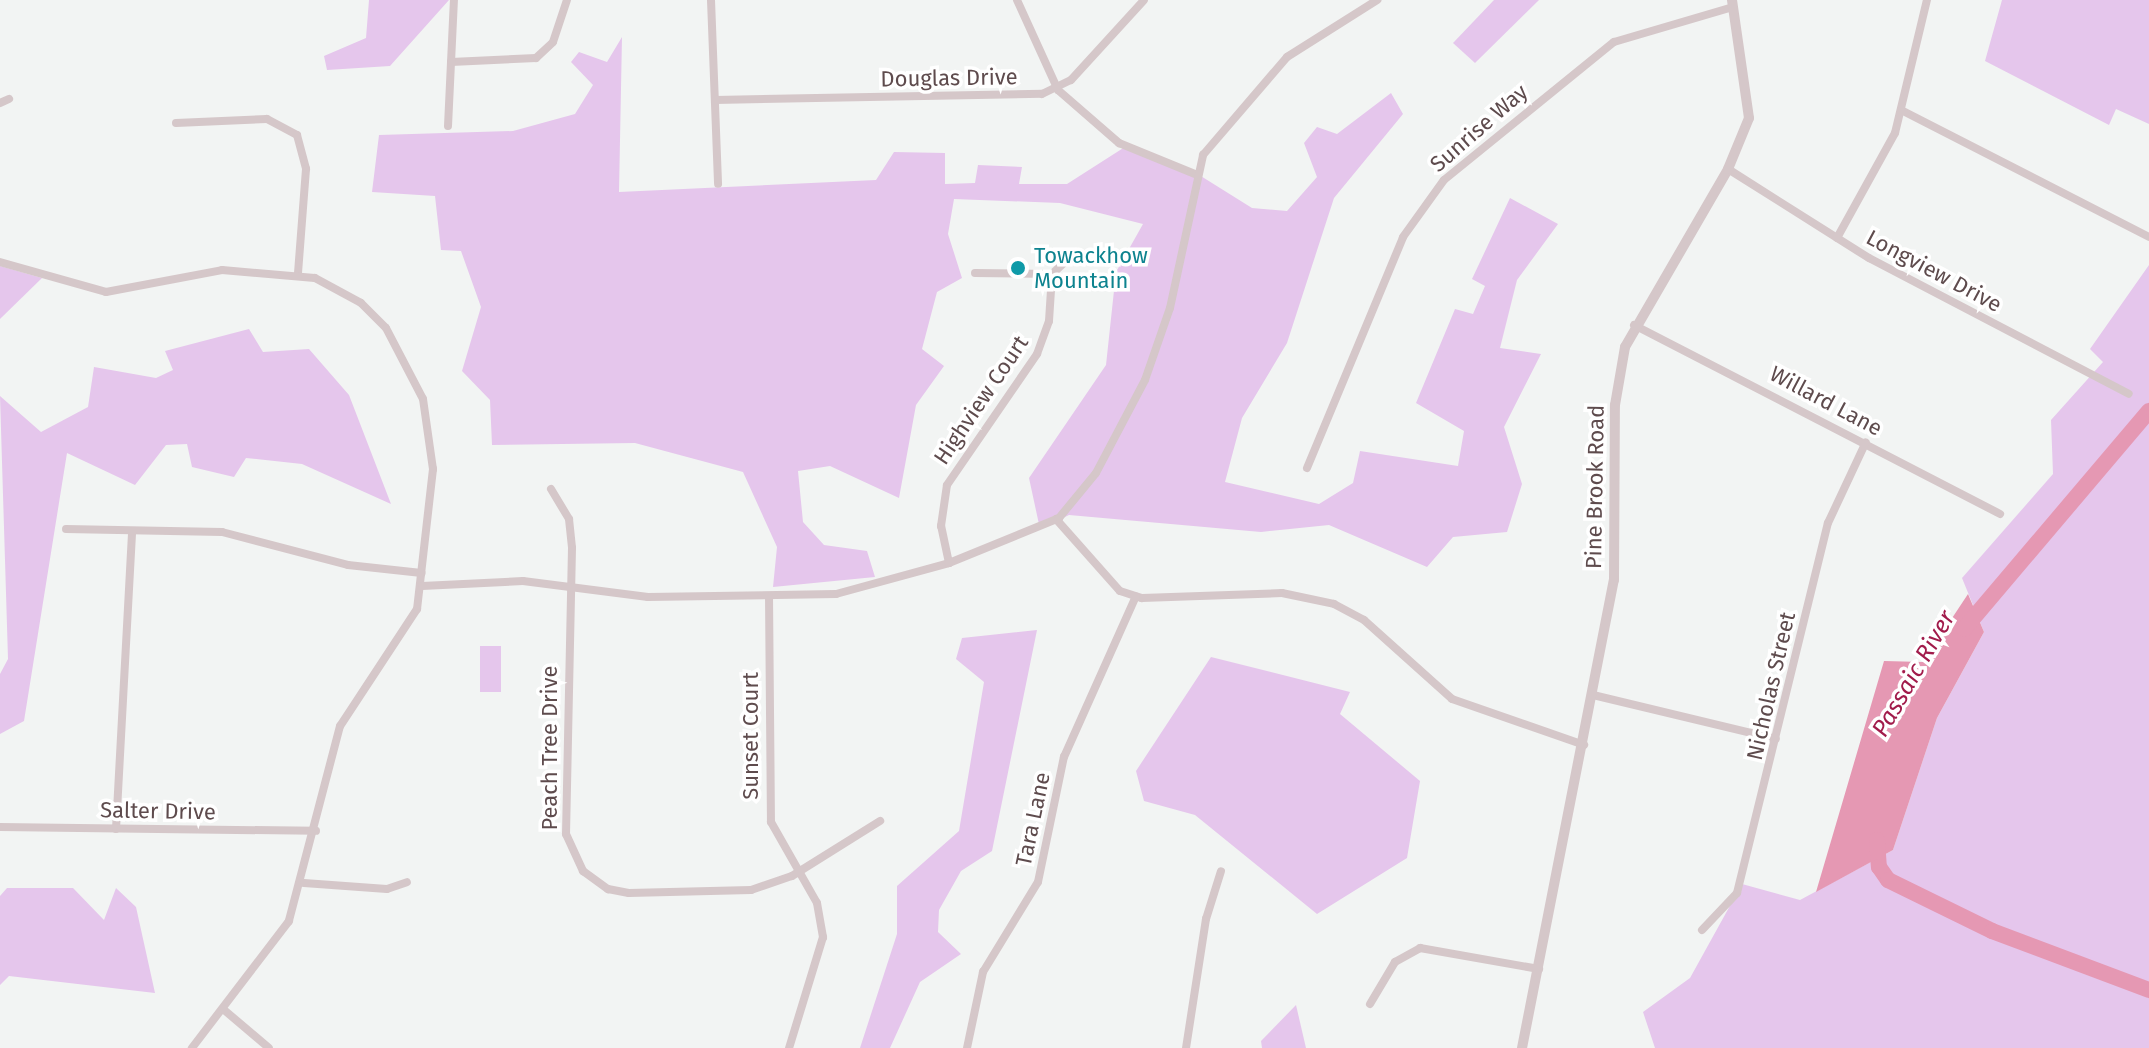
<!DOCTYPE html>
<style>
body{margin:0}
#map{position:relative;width:2149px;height:1048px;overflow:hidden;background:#f2f4f3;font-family:"Fira Sans",sans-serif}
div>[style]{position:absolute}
.green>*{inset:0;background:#e5c6ec;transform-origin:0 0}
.water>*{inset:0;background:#e598b3}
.river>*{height:16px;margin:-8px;padding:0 8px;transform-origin:8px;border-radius:8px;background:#e598b3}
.minor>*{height:8px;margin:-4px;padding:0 4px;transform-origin:4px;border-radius:4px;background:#d5c7c9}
.tertiary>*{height:10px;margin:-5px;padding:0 5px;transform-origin:5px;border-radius:5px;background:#d5c7c9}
.dots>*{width:22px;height:22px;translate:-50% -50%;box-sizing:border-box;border:4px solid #fff;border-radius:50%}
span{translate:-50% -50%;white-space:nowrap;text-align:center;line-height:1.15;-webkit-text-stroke:7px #fff;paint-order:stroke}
.street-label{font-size:22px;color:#5e4b4d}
.culture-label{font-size:22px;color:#0d838f}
.left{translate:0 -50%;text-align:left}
.water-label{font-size:24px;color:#a11b4b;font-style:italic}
</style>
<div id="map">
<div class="green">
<i style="clip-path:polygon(369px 0,449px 0,390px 66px,327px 70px,324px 56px,366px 38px)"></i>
<i style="clip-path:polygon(1494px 0,1539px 0,1475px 63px,1453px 43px)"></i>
<i style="clip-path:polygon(2002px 0,2149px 0,2149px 124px,2116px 109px,2109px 125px,1985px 61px)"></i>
<i style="clip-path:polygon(622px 37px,619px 192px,876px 180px,894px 152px,945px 153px,945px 184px,975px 183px,978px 165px,1022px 167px,1019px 184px,1067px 184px,1128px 145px,1196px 173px,1252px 208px,1287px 211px,1317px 177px,1304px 143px,1317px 127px,1337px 134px,1391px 93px,1403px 114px,1334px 198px,1287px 343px,1242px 418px,1225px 482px,1319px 504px,1353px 483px,1360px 451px,1458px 466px,1464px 431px,1416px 403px,1455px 309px,1473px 314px,1485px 286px,1472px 279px,1510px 198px,1558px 224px,1517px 280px,1500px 348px,1541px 354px,1504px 427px,1522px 484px,1507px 532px,1453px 537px,1427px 567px,1329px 525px,1261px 532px,1069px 515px,1040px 529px,1029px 478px,1106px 365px,1116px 272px,1143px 224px,1060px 203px,954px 199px,948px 234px,962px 278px,937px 292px,922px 349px,944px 366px,916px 405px,899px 498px,830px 466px,798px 471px,803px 522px,824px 545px,867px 551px,875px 577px,773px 587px,777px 547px,743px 472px,635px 443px,492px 445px,490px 400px,462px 371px,481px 307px,461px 251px,441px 250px,435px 196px,372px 192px,379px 135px,513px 131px,575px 114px,593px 85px,571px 62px,579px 52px,607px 62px)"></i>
<i style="clip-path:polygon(2149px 265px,2149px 1048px,1655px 1048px,1643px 1012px,1690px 978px,1742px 884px,1800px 900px,1893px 850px,1937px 718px,1984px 632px,1962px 578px,2053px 474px,2051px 420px,2103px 362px,2090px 349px)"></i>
<i style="clip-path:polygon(0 266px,42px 278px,0 319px)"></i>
<i style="clip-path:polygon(249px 329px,263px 352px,309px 349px,349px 395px,391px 504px,302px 464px,246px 458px,234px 477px,192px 467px,187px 444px,166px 445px,135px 485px,67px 453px,24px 721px,0 734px,0 674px,8px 659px,0 396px,41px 432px,88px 407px,94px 367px,156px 378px,173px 370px,165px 351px)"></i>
<i style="clip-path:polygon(1037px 630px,992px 851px,961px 871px,939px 910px,938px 932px,961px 954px,920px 982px,890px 1048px,860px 1048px,897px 934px,897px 886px,959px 831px,984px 682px,956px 659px,962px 638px)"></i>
<i style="left:480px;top:646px;width:21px;height:46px"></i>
<i style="clip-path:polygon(1211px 657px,1350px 692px,1340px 714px,1420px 781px,1407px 858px,1317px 914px,1195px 815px,1144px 801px,1136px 771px)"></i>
<i style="clip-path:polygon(7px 888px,73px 888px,104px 920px,116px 888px,136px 907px,155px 993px,9px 976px,0 985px,0 896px)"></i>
<i style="clip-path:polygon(1296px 1005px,1306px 1048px,1262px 1048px,1261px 1041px)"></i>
</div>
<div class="water">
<i style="clip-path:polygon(1968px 594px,1984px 632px,1937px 718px,1893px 850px,1816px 892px,1884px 661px,1923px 662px)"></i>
</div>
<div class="river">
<i style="left:1964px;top:629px;width:286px;rotate:-49.7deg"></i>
<i style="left:1877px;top:840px;width:27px;rotate:86deg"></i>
<i style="left:1879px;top:867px;width:16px;rotate:55deg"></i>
<i style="left:1888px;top:880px;width:116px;rotate:26.1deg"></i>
<i style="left:1992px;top:931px;width:168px;rotate:20.6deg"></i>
</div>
<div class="minor">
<i style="left:711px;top:0;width:184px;rotate:87.8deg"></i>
<i style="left:1017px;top:0;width:99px;rotate:65.5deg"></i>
<i style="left:1058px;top:90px;width:81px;rotate:41deg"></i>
<i style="left:1119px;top:143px;width:82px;rotate:22.2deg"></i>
<i style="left:451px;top:62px;width:85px;rotate:-2.7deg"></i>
<i style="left:536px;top:58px;width:23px;rotate:-43deg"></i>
<i style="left:553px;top:42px;width:44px;rotate:-71.6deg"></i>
<i style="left:715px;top:100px;width:327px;rotate:-1.1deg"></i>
<i style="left:1042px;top:94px;width:32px;rotate:-26deg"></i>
<i style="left:1071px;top:80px;width:108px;rotate:-47.6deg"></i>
<i style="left:0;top:103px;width:10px;rotate:-24deg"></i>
<i style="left:1903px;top:111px;width:276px;rotate:27.1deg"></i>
<i style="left:176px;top:123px;width:91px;rotate:-2.5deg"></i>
<i style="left:267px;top:119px;width:34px;rotate:28deg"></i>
<i style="left:297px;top:135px;width:35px;rotate:75deg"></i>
<i style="left:306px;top:169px;width:105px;rotate:94.4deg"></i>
<i style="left:448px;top:126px;width:126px;rotate:-87.3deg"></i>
<i style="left:1728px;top:169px;width:167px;rotate:32.3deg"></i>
<i style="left:1869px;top:258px;width:293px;rotate:27.6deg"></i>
<i style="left:1837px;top:238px;width:120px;rotate:-61.1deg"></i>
<i style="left:1895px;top:133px;width:137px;rotate:-76.5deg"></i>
<i style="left:0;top:262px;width:110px;rotate:15.8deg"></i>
<i style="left:106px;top:292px;width:118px;rotate:-10.7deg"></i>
<i style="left:222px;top:270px;width:93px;rotate:4.9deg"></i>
<i style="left:315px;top:278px;width:52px;rotate:28.5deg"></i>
<i style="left:361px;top:303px;width:35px;rotate:45deg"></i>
<i style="left:386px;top:328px;width:80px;rotate:62.5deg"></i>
<i style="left:423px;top:399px;width:71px;rotate:81.9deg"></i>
<i style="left:433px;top:469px;width:141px;rotate:96.5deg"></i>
<i style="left:417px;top:609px;width:140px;rotate:123.3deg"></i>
<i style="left:340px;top:726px;width:202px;rotate:104.7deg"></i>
<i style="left:289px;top:921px;width:160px;rotate:127.4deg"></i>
<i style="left:975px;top:273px;width:77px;rotate:0.7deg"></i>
<i style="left:1634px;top:325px;width:412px;rotate:27.3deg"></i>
<i style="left:1307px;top:468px;width:250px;rotate:-67.4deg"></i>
<i style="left:1403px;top:237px;width:70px;rotate:-54.3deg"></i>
<i style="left:1444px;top:180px;width:219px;rotate:-39.1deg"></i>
<i style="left:1614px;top:42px;width:124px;rotate:-16.4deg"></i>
<i style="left:551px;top:489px;width:35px;rotate:59deg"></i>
<i style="left:569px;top:519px;width:29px;rotate:84deg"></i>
<i style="left:572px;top:548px;width:286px;rotate:91.2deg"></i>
<i style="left:566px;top:834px;width:41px;rotate:65.3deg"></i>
<i style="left:583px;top:871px;width:31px;rotate:36deg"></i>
<i style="left:608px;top:889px;width:21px;rotate:11deg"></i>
<i style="left:629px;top:893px;width:122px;rotate:-1.4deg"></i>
<i style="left:751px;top:890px;width:43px;rotate:-18.9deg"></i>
<i style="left:792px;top:876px;width:104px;rotate:-32deg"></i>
<i style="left:1056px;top:519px;width:96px;rotate:48.4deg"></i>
<i style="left:1120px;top:591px;width:23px;rotate:18deg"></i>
<i style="left:1142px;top:598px;width:140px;rotate:-2deg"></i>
<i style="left:1282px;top:593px;width:53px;rotate:11.9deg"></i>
<i style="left:1334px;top:604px;width:34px;rotate:28deg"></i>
<i style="left:1364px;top:620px;width:118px;rotate:41.9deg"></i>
<i style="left:1452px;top:699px;width:140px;rotate:19.2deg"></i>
<i style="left:66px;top:529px;width:156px;rotate:1.1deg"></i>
<i style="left:222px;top:532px;width:130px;rotate:14.7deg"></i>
<i style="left:348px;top:565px;width:74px;rotate:6.2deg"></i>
<i style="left:949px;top:563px;width:38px;rotate:-102deg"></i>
<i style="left:941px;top:526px;width:41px;rotate:-81.7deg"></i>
<i style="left:947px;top:485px;width:159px;rotate:-55.5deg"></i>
<i style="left:1037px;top:354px;width:35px;rotate:-70deg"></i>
<i style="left:1049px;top:321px;width:47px;rotate:-86.3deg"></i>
<i style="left:1052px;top:274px;width:18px;rotate:-43deg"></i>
<i style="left:422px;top:586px;width:101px;rotate:-2.8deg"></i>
<i style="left:523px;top:581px;width:126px;rotate:7.3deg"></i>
<i style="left:648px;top:597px;width:188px;rotate:-0.9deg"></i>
<i style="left:836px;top:594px;width:117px;rotate:-15.3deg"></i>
<i style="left:949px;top:563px;width:119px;rotate:-22.2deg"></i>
<i style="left:1059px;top:518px;width:58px;rotate:-50.6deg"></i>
<i style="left:1096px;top:473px;width:105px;rotate:-62.2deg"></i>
<i style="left:1145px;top:380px;width:76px;rotate:-70.9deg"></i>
<i style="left:1170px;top:308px;width:157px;rotate:-77.8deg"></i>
<i style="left:1203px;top:155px;width:129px;rotate:-49.4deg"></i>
<i style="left:1287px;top:57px;width:107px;rotate:-32.3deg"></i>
<i style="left:769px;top:596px;width:226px;rotate:89.5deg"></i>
<i style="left:771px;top:822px;width:93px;rotate:60.4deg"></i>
<i style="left:817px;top:903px;width:35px;rotate:80deg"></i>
<i style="left:823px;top:937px;width:116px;rotate:107deg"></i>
<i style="left:1593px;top:695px;width:188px;rotate:13.5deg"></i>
<i style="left:0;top:827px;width:316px;rotate:0.7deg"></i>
<i style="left:116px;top:829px;width:298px;rotate:-86.9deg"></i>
<i style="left:304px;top:883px;width:83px;rotate:4.1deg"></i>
<i style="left:387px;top:889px;width:21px;rotate:-19deg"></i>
<i style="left:1702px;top:930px;width:51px;rotate:-46.6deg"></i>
<i style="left:1737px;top:893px;width:381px;rotate:-76.2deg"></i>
<i style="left:1828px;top:523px;width:89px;rotate:-64.9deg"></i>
<i style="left:1370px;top:1004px;width:49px;rotate:-59.2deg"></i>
<i style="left:1395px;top:962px;width:29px;rotate:-29deg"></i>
<i style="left:1420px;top:948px;width:121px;rotate:10deg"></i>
<i style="left:223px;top:1009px;width:60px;rotate:40.3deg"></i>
<i style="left:967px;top:1048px;width:78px;rotate:-78.1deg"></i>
<i style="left:983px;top:972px;width:105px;rotate:-58.6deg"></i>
<i style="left:1038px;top:882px;width:128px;rotate:-78.3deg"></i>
<i style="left:1064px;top:757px;width:176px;rotate:-65.9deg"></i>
<i style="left:1186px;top:1048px;width:131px;rotate:-81.2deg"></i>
<i style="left:1206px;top:919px;width:50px;rotate:-72.6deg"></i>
</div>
<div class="tertiary">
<i style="left:1522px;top:1048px;width:477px;rotate:-78.9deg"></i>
<i style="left:1614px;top:580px;width:175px;rotate:-89.7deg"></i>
<i style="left:1615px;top:405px;width:59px;rotate:-80.2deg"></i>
<i style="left:1625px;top:347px;width:206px;rotate:-59.9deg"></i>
<i style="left:1728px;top:169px;width:55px;rotate:-67.6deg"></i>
<i style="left:1749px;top:118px;width:119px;rotate:-98.2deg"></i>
</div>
<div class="dots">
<i style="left:1018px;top:268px;background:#0f9aa8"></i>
</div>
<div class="street-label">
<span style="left:949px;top:78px;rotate:-1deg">Douglas Drive</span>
<span style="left:1479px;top:128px;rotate:-41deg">Sunrise Way</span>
<span style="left:1934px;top:271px;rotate:28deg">Longview Drive</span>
<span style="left:981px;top:400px;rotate:-56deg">Highview Court</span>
<span style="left:1826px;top:401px;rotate:28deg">Willard Lane</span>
<span style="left:1595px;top:487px;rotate:-89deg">Pine Brook Road</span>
<span style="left:1771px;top:686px;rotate:-77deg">Nicholas Street</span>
<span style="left:751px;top:736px;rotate:-90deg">Sunset Court</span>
<span style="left:550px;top:748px;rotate:-90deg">Peach Tree Drive</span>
<span style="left:158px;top:811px;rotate:1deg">Salter Drive</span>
<span style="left:1033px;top:819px;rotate:-78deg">Tara Lane</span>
</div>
<div class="culture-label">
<span class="left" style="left:1034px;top:268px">Towackhow<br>Mountain</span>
</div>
<div class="water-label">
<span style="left:1914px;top:674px;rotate:-60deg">Passaic River</span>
</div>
</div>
